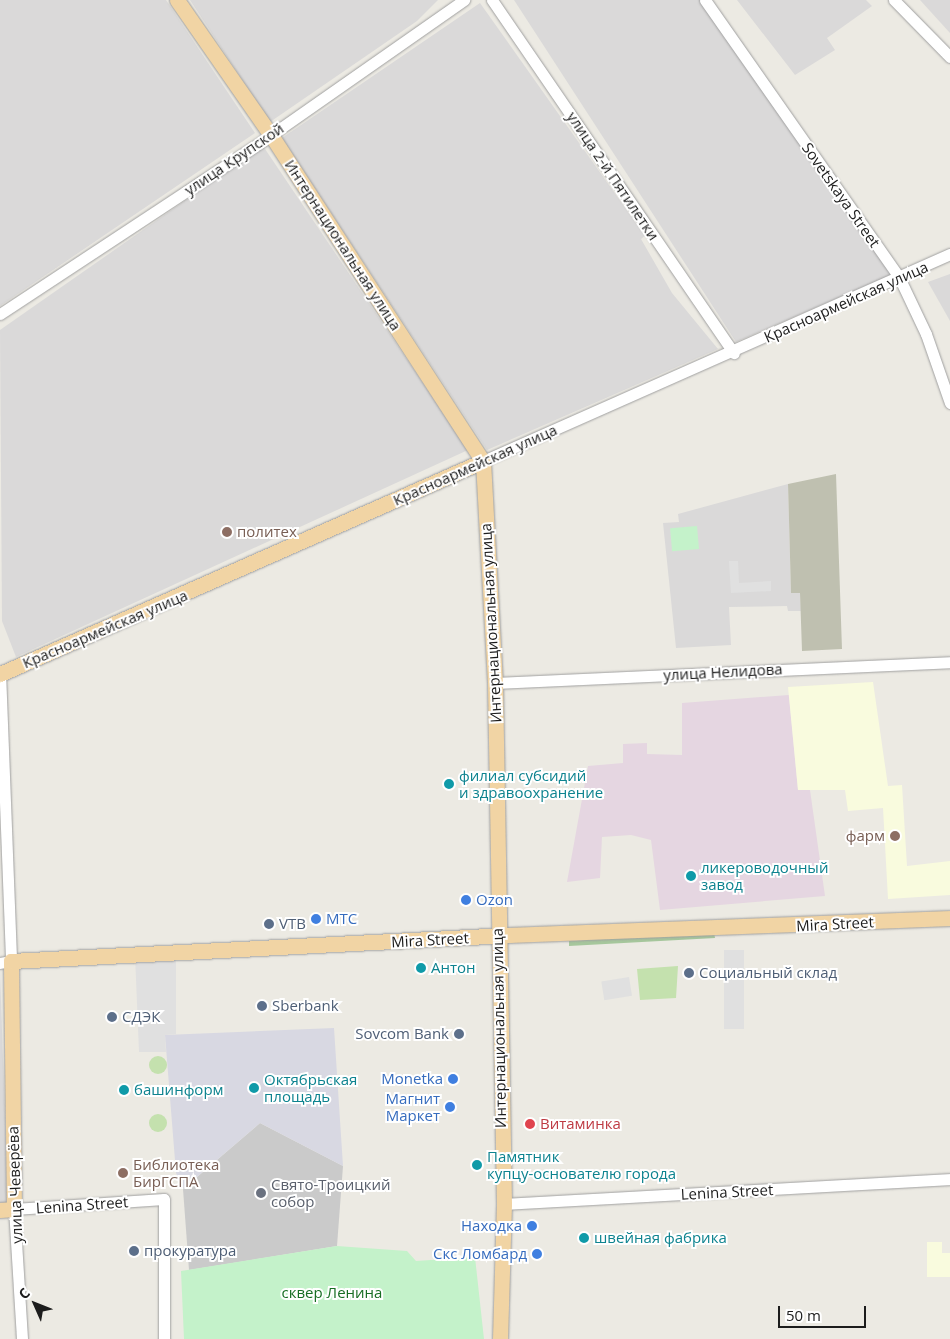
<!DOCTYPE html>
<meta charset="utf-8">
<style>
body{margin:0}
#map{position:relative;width:950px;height:1339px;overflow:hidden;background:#eceae3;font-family:"Open Sans",sans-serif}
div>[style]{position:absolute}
.residential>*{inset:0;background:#dad9d9}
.industrial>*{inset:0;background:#e5d6e1}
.education>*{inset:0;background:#f9fbde}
.religious>*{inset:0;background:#cacaca}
.construction>*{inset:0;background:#bfc0b0}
.grass>*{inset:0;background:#c4e1ae}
.round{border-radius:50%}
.forest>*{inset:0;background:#a6c79c}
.park>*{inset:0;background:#c4f2ca;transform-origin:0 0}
.parking>*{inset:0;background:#e0e0e0;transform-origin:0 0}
.plaza>*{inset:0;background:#d8d8e2}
.roads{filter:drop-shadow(0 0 1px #a0a0a0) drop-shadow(0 0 1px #a0a0a0)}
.minor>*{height:11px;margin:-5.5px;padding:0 5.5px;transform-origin:5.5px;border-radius:5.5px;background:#fff}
.major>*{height:15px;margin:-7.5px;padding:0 7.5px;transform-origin:7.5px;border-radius:7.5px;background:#f1d4a4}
.dots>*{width:14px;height:14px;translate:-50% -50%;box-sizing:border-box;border:2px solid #fff;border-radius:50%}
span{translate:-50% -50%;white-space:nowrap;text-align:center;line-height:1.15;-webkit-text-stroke:4px #fff;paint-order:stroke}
.street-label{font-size:15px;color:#1c1c1c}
.education-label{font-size:15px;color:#785e54}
.left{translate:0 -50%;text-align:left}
.right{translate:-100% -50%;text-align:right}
.culture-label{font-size:15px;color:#0d838f}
.shop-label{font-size:15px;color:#366cbe}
.service-label{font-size:15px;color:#4e5e75}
.health-label{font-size:15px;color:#be3a42}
.worship-label{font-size:15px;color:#5b616d}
.park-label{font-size:15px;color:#176d23}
.north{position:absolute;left:10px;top:1279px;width:50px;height:50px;-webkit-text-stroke:4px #fff;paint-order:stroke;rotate:314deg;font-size:14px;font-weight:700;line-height:20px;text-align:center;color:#1c1c1c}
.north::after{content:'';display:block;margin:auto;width:18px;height:22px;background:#1c1c1c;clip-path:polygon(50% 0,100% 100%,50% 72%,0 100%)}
.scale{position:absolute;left:778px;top:1306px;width:88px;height:22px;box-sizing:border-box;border:2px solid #1c1c1c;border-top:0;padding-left:6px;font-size:15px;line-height:18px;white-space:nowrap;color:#1c1c1c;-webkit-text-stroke:4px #fff;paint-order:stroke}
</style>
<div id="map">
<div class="residential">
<i style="clip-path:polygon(0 0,166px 0,255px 133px,0 306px)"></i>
<i style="clip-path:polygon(190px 0,438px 0,417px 21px,270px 122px)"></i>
<i style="clip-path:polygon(514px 0,703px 0,895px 273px,736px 342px)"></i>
<i style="clip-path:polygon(737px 0,866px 0,872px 6px,827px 38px,835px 50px,795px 75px)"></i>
<i style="clip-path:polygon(920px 0,950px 0,950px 33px)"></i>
<i style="clip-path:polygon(480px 3px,645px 236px,641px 239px,672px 293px,718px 349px,487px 450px,282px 138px)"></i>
<i style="clip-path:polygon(263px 146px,468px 450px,16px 657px,2px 621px,0 330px)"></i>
<i style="clip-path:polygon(950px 274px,950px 321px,928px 282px)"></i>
<i style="clip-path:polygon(788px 484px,791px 593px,800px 593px,801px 611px,788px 611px,787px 606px,729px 607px,731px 645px,676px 648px,663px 523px,679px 522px,678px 514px)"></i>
<i style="clip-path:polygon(0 972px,8px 1203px,0 1204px)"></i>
</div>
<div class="industrial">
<i style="clip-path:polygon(789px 695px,798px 790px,810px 790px,825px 896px,660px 910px,651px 840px,631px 835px,602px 837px,600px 878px,567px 882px,588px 766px,623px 763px,623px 744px,647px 743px,647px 754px,682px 755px,682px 703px)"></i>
</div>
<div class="education">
<i style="clip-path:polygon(873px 682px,888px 786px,902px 785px,907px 866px,950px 861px,950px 895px,888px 899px,883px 808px,848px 811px,845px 790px,798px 790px,788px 687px)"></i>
<i style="clip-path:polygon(927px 1242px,942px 1242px,942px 1253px,950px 1253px,950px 1277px,927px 1277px)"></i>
</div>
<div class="religious">
<i style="clip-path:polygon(260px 1123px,343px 1166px,337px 1246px,189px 1270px,183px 1189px)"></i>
</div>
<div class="construction">
<i style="clip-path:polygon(836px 474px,842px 649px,802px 651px,800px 593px,791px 593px,788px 484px)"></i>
</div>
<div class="grass">
<i style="clip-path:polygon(678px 966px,676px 998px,640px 1000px,637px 969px)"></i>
<i class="round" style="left:149px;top:1056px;width:18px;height:18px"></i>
<i class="round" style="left:149px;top:1114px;width:18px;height:18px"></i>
</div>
<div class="forest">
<i style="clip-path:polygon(714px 932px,715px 938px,569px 946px,569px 941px)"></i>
</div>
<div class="park">
<i style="left:697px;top:526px;width:23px;height:27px;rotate:85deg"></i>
<i style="clip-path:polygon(337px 1246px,407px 1251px,416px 1261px,475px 1257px,484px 1339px,184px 1339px,181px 1271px)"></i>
</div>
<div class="parking">
<i style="clip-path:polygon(729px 561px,738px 561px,739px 583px,771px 581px,771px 591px,731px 593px)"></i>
<i style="left:724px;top:950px;width:20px;height:79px"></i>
<i style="clip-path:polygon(176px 953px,176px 1034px,165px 1035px,166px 1052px,139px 1052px,135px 955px)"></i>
<i style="left:629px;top:977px;width:19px;height:28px;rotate:81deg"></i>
</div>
<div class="plaza">
<i style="clip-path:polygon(334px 1028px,343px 1166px,260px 1123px,183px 1189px,176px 1173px,165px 1035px)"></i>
</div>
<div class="roads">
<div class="minor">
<i style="left:492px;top:0;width:428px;rotate:55.6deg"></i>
<i style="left:705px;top:0;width:338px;rotate:55deg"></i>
<i style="left:899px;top:277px;width:63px;rotate:64.7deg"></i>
<i style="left:926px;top:334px;width:73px;rotate:70.8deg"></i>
<i style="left:894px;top:0;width:80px;rotate:45.5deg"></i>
<i style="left:0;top:314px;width:325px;rotate:-33.4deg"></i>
<i style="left:271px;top:135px;width:236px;rotate:-35deg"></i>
<i style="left:483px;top:461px;width:511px;rotate:-23.91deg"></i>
<i style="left:0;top:672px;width:289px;rotate:87.8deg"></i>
<i style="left:11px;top:961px;width:11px;rotate:170deg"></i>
<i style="left:495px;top:683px;width:455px;rotate:-2.6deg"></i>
<i style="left:504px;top:1204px;width:447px;rotate:-3.2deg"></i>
<i style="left:22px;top:1339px;width:130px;rotate:-93.5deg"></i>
<i style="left:14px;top:1209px;width:150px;rotate:-3.8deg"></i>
<i style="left:164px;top:1199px;width:140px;rotate:90deg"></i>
</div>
<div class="major">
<i style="left:177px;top:0;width:165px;rotate:55.2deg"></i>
<i style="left:271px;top:135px;width:389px;rotate:57deg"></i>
<i style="left:483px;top:461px;width:222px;rotate:86.9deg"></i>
<i style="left:495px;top:683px;width:521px;rotate:89.01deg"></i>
<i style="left:504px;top:1204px;width:135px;rotate:91.7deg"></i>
<i style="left:0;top:674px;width:528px;rotate:-23.8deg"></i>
<i style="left:0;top:1210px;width:14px;rotate:-4deg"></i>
<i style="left:14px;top:1209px;width:248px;rotate:-90.7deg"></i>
<i style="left:11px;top:961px;width:499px;rotate:-3deg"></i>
<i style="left:509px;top:935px;width:441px;rotate:-2.2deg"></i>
</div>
</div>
<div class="dots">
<i style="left:227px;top:532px;background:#8d6e63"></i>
<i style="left:449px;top:784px;background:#0f9aa8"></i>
<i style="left:895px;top:836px;background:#8d6e63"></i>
<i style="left:691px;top:876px;background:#0f9aa8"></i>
<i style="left:466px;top:900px;background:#3f7fe0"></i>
<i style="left:316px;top:919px;background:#3f7fe0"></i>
<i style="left:269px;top:924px;background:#5c6f8a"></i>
<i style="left:421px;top:968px;background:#0f9aa8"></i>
<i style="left:689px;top:973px;background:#5c6f8a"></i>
<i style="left:262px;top:1006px;background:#5c6f8a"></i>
<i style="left:112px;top:1017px;background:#5c6f8a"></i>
<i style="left:459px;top:1034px;background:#5c6f8a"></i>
<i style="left:453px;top:1079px;background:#3f7fe0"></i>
<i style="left:254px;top:1088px;background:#0f9aa8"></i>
<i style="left:124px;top:1090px;background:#0f9aa8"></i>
<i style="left:450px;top:1107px;background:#3f7fe0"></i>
<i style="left:530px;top:1124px;background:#e0444e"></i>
<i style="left:477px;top:1165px;background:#0f9aa8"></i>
<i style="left:123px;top:1173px;background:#8d6e63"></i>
<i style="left:261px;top:1193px;background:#6b7280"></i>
<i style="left:532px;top:1226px;background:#3f7fe0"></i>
<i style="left:584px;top:1238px;background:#0f9aa8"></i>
<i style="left:134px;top:1251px;background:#5c6f8a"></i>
<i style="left:537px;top:1254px;background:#3f7fe0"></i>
</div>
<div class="street-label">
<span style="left:234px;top:159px;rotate:-34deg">улица Крупской</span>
<span style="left:613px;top:176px;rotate:56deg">улица 2-й Пятилетки</span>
<span style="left:841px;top:195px;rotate:55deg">Sovetskaya Street</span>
<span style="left:343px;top:245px;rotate:57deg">Интернациональная улица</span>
<span style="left:846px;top:302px;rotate:-24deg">Красноармейская улица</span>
<span style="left:475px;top:465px;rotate:-24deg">Красноармейская улица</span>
<span style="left:491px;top:623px;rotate:-93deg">Интернациональная улица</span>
<span style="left:105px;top:629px;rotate:-23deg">Красноармейская улица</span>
<span style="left:723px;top:672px;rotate:-3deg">улица Нелидова</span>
<span style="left:835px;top:924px;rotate:-3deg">Mira Street</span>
<span style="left:430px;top:940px;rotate:-3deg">Mira Street</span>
<span style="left:499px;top:1028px;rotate:-91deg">Интернациональная улица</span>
<span style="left:15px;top:1185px;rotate:-92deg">улица Чеверёва</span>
<span style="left:727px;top:1192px;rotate:-3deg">Lenina Street</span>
<span style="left:82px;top:1205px;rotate:-4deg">Lenina Street</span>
</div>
<div class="education-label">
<span class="left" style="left:237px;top:532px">политех</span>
<span class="right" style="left:885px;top:836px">фарм</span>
<span class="left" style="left:133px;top:1173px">Библиотека<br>БирГСПА</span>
</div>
<div class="culture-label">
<span class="left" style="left:459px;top:784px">филиал субсидий<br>и здравоохранение</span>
<span class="left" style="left:701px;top:876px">ликероводочный<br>завод</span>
<span class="left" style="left:431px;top:968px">Антон</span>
<span class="left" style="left:264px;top:1088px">Октябрьская<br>площадь</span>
<span class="left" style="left:134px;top:1090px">башинформ</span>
<span class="left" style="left:487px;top:1165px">Памятник<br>купцу-основателю города</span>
<span class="left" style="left:594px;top:1238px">швейная фабрика</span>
</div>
<div class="shop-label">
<span class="left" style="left:476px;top:900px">Ozon</span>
<span class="left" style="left:326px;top:919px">МТС</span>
<span class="right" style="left:443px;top:1079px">Monetka</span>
<span class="right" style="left:440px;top:1107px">Магнит<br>Маркет</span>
<span class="right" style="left:522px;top:1226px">Находка</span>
<span class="right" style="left:527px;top:1254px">Скс Ломбард</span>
</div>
<div class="service-label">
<span class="left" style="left:279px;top:924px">VTB</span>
<span class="left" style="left:699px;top:973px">Социальный склад</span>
<span class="left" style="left:272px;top:1006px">Sberbank</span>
<span class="left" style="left:122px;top:1017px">СДЭК</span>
<span class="right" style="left:449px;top:1034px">Sovcom Bank</span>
<span class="left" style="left:144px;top:1251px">прокуратура</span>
</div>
<div class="health-label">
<span class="left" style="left:540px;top:1124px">Витаминка</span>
</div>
<div class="worship-label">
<span class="left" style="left:271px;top:1193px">Свято-Троицкий<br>собор</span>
</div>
<div class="park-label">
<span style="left:332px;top:1293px">сквер Ленина</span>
</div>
<div class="north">С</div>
<div class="scale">50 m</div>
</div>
